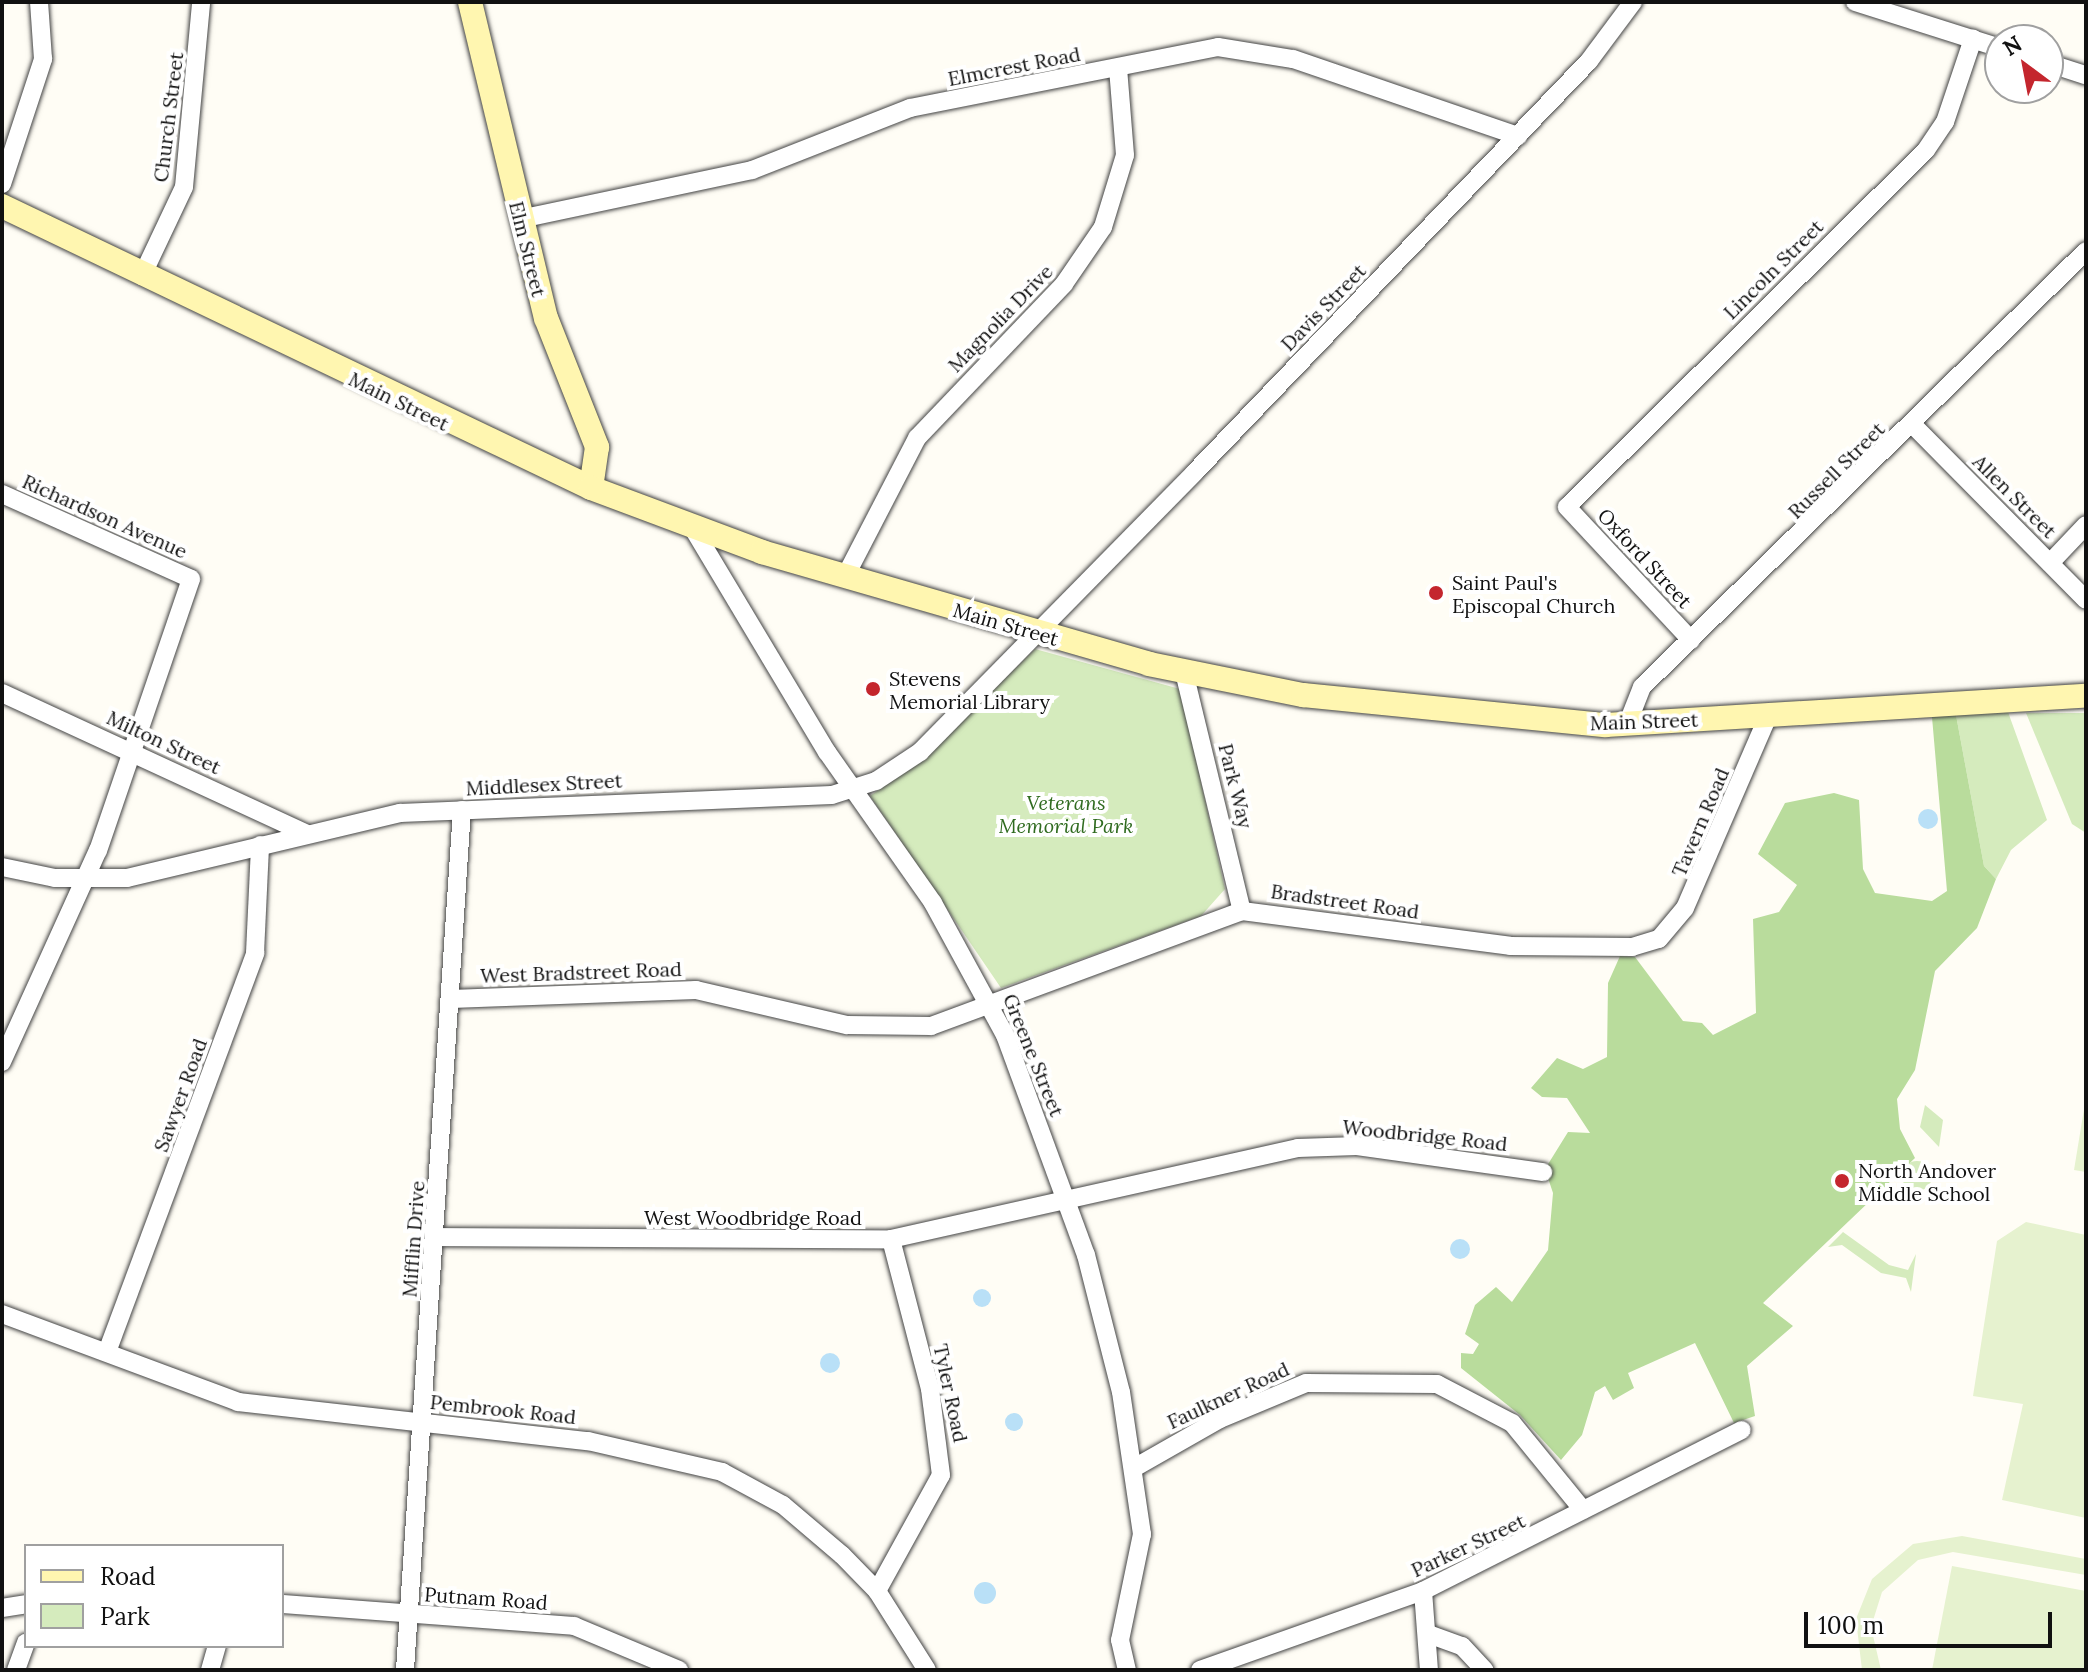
<!DOCTYPE html>
<style>
body{margin:0}
#map{position:relative;width:2088px;height:1672px;overflow:hidden;background:#fffdf5;font-family:Lora,serif}
div>[style]{position:absolute}
.green>*{inset:0;background:#d5ebbd}
.round{border-radius:50%}
.forest>*{inset:0;background:#b9dc9c}
.pitch>*{inset:0;background:#e6f2cf}
.water>*{inset:0;background:#b9e0f7}
.roads{filter:drop-shadow(0 0 2px #444) drop-shadow(0 0 2px #444)}
.street>*{height:18px;margin:-9px;padding:0 9px;transform-origin:9px;border-radius:9px;background:#fff}
.secondary>*{height:24px;margin:-12px;padding:0 12px;transform-origin:12px;border-radius:12px;background:#fff6b0}
.dots>*{width:22px;height:22px;translate:-50% -50%;box-sizing:border-box;border:4px solid #fff;border-radius:50%}
span{translate:-50% -50%;white-space:nowrap;text-align:center;line-height:1.15;-webkit-text-stroke:8px #fff;paint-order:stroke}
.street-label{font-size:20px;color:#111}
.poi-label{font-size:20px;color:#111}
.left{translate:0 -50%;text-align:left}
.park-label{font-size:20px;color:#2f6b1f;font-style:italic}
.frame{position:absolute;inset:0;border:4px solid #111;pointer-events:none}
.legend{position:absolute;left:24px;top:1544px;width:260px;height:104px;box-sizing:border-box;background:#fff;border:2px solid #a0a0a0;margin:0;padding:10px 14px;list-style:none;font-size:24px;color:#111}
.legend li{display:flex;align-items:center;gap:16px;height:40px}
.legend b{width:40px;border:2px solid #a0a0a0}
.north{position:absolute;left:1984px;top:24px;width:80px;height:80px;box-sizing:border-box;background:#fff;border:2px solid #a0a0a0;border-radius:50%;rotate:328deg;font-size:22px;font-weight:700;line-height:32px;text-align:center;color:#111}
.north::after{content:'';display:block;margin:auto;width:28px;height:36px;background:#c4262e;clip-path:polygon(50% 0,100% 100%,50% 72%,0 100%)}
.scale{position:absolute;left:1804px;top:1612px;width:248px;height:36px;box-sizing:border-box;border:4px solid #111;border-top:0;padding-left:10px;font-size:24px;line-height:28px;white-space:nowrap;color:#111;-webkit-text-stroke:6px #fff;paint-order:stroke}
</style>
<div id="map">
<div class="green">
<i style="clip-path:polygon(1035px 649px,1180px 689px,1225px 889px,1201px 916px,1001px 988px,870px 796px,926px 756px)"></i>
<i style="clip-path:polygon(2008px 712px,2047px 820px,2011px 850px,1996px 879px,1984px 866px,1956px 715px)"></i>
<i style="clip-path:polygon(2026px 713px,2086px 713px,2086px 833px,2072px 824px)"></i>
<i style="clip-path:polygon(1925px 1105px,1943px 1120px,1939px 1147px,1920px 1127px)"></i>
<i class="round" style="left:1902px;top:1161px;width:30px;height:30px"></i>
<i style="clip-path:polygon(1843px 1232px,1889px 1265px,1908px 1270px,1916px 1254px,1911px 1292px,1906px 1278px,1881px 1273px,1842px 1245px,1828px 1247px)"></i>
</div>
<div class="forest">
<i style="clip-path:polygon(1956px 715px,1984px 866px,1996px 879px,1977px 928px,1935px 971px,1915px 1070px,1897px 1099px,1900px 1129px,1915px 1158px,1763px 1303px,1793px 1326px,1747px 1366px,1755px 1416px,1734px 1423px,1695px 1343px,1628px 1373px,1634px 1388px,1613px 1400px,1605px 1386px,1595px 1392px,1582px 1435px,1561px 1460px,1520px 1415px,1461px 1368px,1461px 1353px,1473px 1354px,1479px 1344px,1465px 1334px,1475px 1305px,1496px 1287px,1512px 1302px,1548px 1250px,1553px 1193px,1545px 1169px,1568px 1132px,1590px 1133px,1567px 1098px,1542px 1097px,1531px 1088px,1557px 1058px,1583px 1069px,1607px 1057px,1608px 983px,1620px 956px,1635px 957px,1683px 1021px,1702px 1023px,1713px 1035px,1756px 1013px,1753px 919px,1779px 912px,1797px 885px,1758px 854px,1785px 803px,1834px 793px,1859px 800px,1863px 869px,1875px 893px,1932px 901px,1947px 891px,1932px 717px)"></i>
</div>
<div class="pitch">
<i style="clip-path:polygon(2086px 1097px,2086px 1172px,2074px 1170px)"></i>
<i style="clip-path:polygon(2026px 1222px,2086px 1235px,2086px 1518px,2002px 1500px,2023px 1404px,1973px 1396px,1997px 1241px)"></i>
<i style="clip-path:polygon(1962px 1536px,2086px 1559px,2086px 1575px,1953px 1552px,1918px 1560px,1882px 1592px,1871px 1627px,1881px 1670px,1862px 1670px,1856px 1619px,1872px 1579px,1913px 1544px)"></i>
<i style="clip-path:polygon(1952px 1566px,2086px 1591px,2086px 1670px,1932px 1670px)"></i>
</div>
<div class="water">
<i class="round" style="left:1918px;top:809px;width:20px;height:20px"></i>
<i class="round" style="left:1450px;top:1239px;width:20px;height:20px"></i>
<i class="round" style="left:973px;top:1289px;width:18px;height:18px"></i>
<i class="round" style="left:820px;top:1353px;width:20px;height:20px"></i>
<i class="round" style="left:1005px;top:1413px;width:18px;height:18px"></i>
<i class="round" style="left:974px;top:1582px;width:22px;height:22px"></i>
</div>
<div class="roads">
<div class="street">
<i style="left:1855px;top:2px;width:152px;rotate:17.6deg"></i>
<i style="left:2048px;top:63px;width:40px;rotate:18deg"></i>
<i style="left:2px;top:184px;width:132px;rotate:-71.8deg"></i>
<i style="left:43px;top:59px;width:57px;rotate:-94deg"></i>
<i style="left:520px;top:219px;width:237px;rotate:-11.9deg"></i>
<i style="left:752px;top:170px;width:170px;rotate:-21.4deg"></i>
<i style="left:910px;top:108px;width:314px;rotate:-11.2deg"></i>
<i style="left:1218px;top:47px;width:76px;rotate:9.1deg"></i>
<i style="left:1293px;top:59px;width:238px;rotate:18.9deg"></i>
<i style="left:142px;top:276px;width:98px;rotate:-64.7deg"></i>
<i style="left:184px;top:187px;width:186px;rotate:-84.7deg"></i>
<i style="left:1912px;top:424px;width:247px;rotate:45.3deg"></i>
<i style="left:2px;top:494px;width:207px;rotate:24.2deg"></i>
<i style="left:191px;top:579px;width:287px;rotate:108.9deg"></i>
<i style="left:98px;top:850px;width:233px;rotate:114.4deg"></i>
<i style="left:691px;top:525px;width:265px;rotate:59.1deg"></i>
<i style="left:827px;top:752px;width:184px;rotate:54.9deg"></i>
<i style="left:933px;top:903px;width:150px;rotate:61.4deg"></i>
<i style="left:1005px;top:1035px;width:234px;rotate:69.8deg"></i>
<i style="left:1086px;top:1255px;width:141px;rotate:75.7deg"></i>
<i style="left:1121px;top:1392px;width:144px;rotate:81.6deg"></i>
<i style="left:1142px;top:1534px;width:108px;rotate:101.7deg"></i>
<i style="left:1120px;top:1640px;width:31px;rotate:77deg"></i>
<i style="left:2050px;top:563px;width:52px;rotate:-46.5deg"></i>
<i style="left:845px;top:577px;width:157px;rotate:-62.6deg"></i>
<i style="left:917px;top:438px;width:213px;rotate:-46.3deg"></i>
<i style="left:1064px;top:284px;width:69px;rotate:-55.6deg"></i>
<i style="left:1103px;top:227px;width:75px;rotate:-73deg"></i>
<i style="left:1125px;top:155px;width:87px;rotate:-94.6deg"></i>
<i style="left:1691px;top:640px;width:182px;rotate:-133deg"></i>
<i style="left:1567px;top:507px;width:506px;rotate:-44.84deg"></i>
<i style="left:1926px;top:150px;width:34px;rotate:-56deg"></i>
<i style="left:1945px;top:122px;width:88px;rotate:-71.4deg"></i>
<i style="left:1184px;top:672px;width:246px;rotate:76.4deg"></i>
<i style="left:2px;top:693px;width:336px;rotate:24.8deg"></i>
<i style="left:1627px;top:725px;width:41px;rotate:-68.5deg"></i>
<i style="left:1642px;top:687px;width:622px;rotate:-44.48deg"></i>
<i style="left:2px;top:867px;width:54px;rotate:11.7deg"></i>
<i style="left:55px;top:878px;width:72px"></i>
<i style="left:127px;top:878px;width:281px;rotate:-13.4deg"></i>
<i style="left:400px;top:813px;width:432px;rotate:-2.4deg"></i>
<i style="left:832px;top:795px;width:46px;rotate:-17.7deg"></i>
<i style="left:876px;top:781px;width:53px;rotate:-33.4deg"></i>
<i style="left:920px;top:752px;width:391px;rotate:-45.5deg"></i>
<i style="left:1194px;top:473px;width:571px;rotate:-46.21deg"></i>
<i style="left:1589px;top:61px;width:74px;rotate:-53.3deg"></i>
<i style="left:451px;top:999px;width:245px;rotate:-2.1deg"></i>
<i style="left:696px;top:990px;width:155px;rotate:13.1deg"></i>
<i style="left:847px;top:1025px;width:84px;rotate:0.7deg"></i>
<i style="left:931px;top:1026px;width:332px;rotate:-20.3deg"></i>
<i style="left:1242px;top:911px;width:270px;rotate:7.4deg"></i>
<i style="left:1510px;top:946px;width:122px;rotate:0.5deg"></i>
<i style="left:1632px;top:947px;width:28px;rotate:-17deg"></i>
<i style="left:1659px;top:939px;width:40px;rotate:-50deg"></i>
<i style="left:1685px;top:908px;width:209px;rotate:-66.6deg"></i>
<i style="left:435px;top:1237px;width:456px;rotate:0.3deg"></i>
<i style="left:891px;top:1239px;width:417px;rotate:-12.6deg"></i>
<i style="left:1298px;top:1148px;width:59px;rotate:-1.9deg"></i>
<i style="left:1357px;top:1146px;width:188px;rotate:8deg"></i>
<i style="left:2px;top:1314px;width:252px;rotate:20.4deg"></i>
<i style="left:238px;top:1402px;width:352px;rotate:6.4deg"></i>
<i style="left:588px;top:1441px;width:138px;rotate:13deg"></i>
<i style="left:722px;top:1472px;width:69px;rotate:28.4deg"></i>
<i style="left:783px;top:1505px;width:77px;rotate:40.3deg"></i>
<i style="left:842px;top:1555px;width:50px;rotate:45.8deg"></i>
<i style="left:877px;top:1591px;width:93px;rotate:57.7deg"></i>
<i style="left:107px;top:1352px;width:426px;rotate:-69.6deg"></i>
<i style="left:255px;top:953px;width:108px;rotate:-87.3deg"></i>
<i style="left:1134px;top:1468px;width:99px;rotate:-29.7deg"></i>
<i style="left:1220px;top:1419px;width:93px;rotate:-22.7deg"></i>
<i style="left:1306px;top:1383px;width:131px;rotate:0.4deg"></i>
<i style="left:1437px;top:1384px;width:85px;rotate:27.5deg"></i>
<i style="left:1512px;top:1423px;width:112px;rotate:50.8deg"></i>
<i style="left:877px;top:1591px;width:132px;rotate:-61.1deg"></i>
<i style="left:941px;top:1475px;width:87px;rotate:-97.3deg"></i>
<i style="left:930px;top:1389px;width:155px;rotate:-104.6deg"></i>
<i style="left:1423px;top:1591px;width:79px;rotate:85.7deg"></i>
<i style="left:282px;top:1604px;width:293px;rotate:4.3deg"></i>
<i style="left:574px;top:1626px;width:114px;rotate:22.7deg"></i>
<i style="left:2px;top:1608px;width:24px;rotate:-9deg"></i>
<i style="left:1431px;top:1635px;width:33px;rotate:20deg"></i>
<i style="left:1462px;top:1646px;width:33px;rotate:47deg"></i>
<i style="left:16px;top:1670px;width:29px;rotate:-70deg"></i>
<i style="left:210px;top:1670px;width:25px;rotate:-74deg"></i>
<i style="left:405px;top:1670px;width:862px;rotate:-86.21deg"></i>
<i style="left:1200px;top:1670px;width:237px;rotate:-19.5deg"></i>
<i style="left:1423px;top:1591px;width:357px;rotate:-26.8deg"></i>
</div>
<div class="secondary">
<i style="left:470px;top:2px;width:325px;rotate:76.5deg"></i>
<i style="left:546px;top:318px;width:139px;rotate:68.4deg"></i>
<i style="left:597px;top:447px;width:41px;rotate:98.3deg"></i>
<i style="left:2px;top:206px;width:653px;rotate:25.58deg"></i>
<i style="left:591px;top:488px;width:183px;rotate:20.5deg"></i>
<i style="left:762px;top:552px;width:403px;rotate:16.1deg"></i>
<i style="left:1149px;top:664px;width:157px;rotate:11.4deg"></i>
<i style="left:1303px;top:695px;width:304px;rotate:5.7deg"></i>
<i style="left:1606px;top:725px;width:481px;rotate:-3.5deg"></i>
</div>
</div>
<div class="dots">
<i style="left:1436px;top:593px;background:#c4262e"></i>
<i style="left:873px;top:689px;background:#c4262e"></i>
<i style="left:1842px;top:1181px;background:#c4262e"></i>
</div>
<div class="street-label">
<span style="left:1014px;top:66px;rotate:-11deg">Elmcrest Road</span>
<span style="left:168px;top:117px;rotate:-83deg">Church Street</span>
<span style="left:528px;top:249px;rotate:76deg">Elm Street</span>
<span style="left:1773px;top:269px;rotate:-45deg">Lincoln Street</span>
<span style="left:1323px;top:307px;rotate:-46deg">Davis Street</span>
<span style="left:1000px;top:318px;rotate:-46deg">Magnolia Drive</span>
<span style="left:399px;top:401px;rotate:26deg">Main Street</span>
<span style="left:1836px;top:470px;rotate:-45deg">Russell Street</span>
<span style="left:2015px;top:496px;rotate:45deg">Allen Street</span>
<span style="left:105px;top:516px;rotate:24deg">Richardson Avenue</span>
<span style="left:1645px;top:558px;rotate:47deg">Oxford Street</span>
<span style="left:1006px;top:624px;rotate:16deg">Main Street</span>
<span style="left:1644px;top:721px;rotate:-2deg">Main Street</span>
<span style="left:164px;top:742px;rotate:25deg">Milton Street</span>
<span style="left:544px;top:784px;rotate:-3deg">Middlesex Street</span>
<span style="left:1236px;top:786px;rotate:76deg">Park Way</span>
<span style="left:1700px;top:822px;rotate:-67deg">Tavern Road</span>
<span style="left:1345px;top:901px;rotate:8deg">Bradstreet Road</span>
<span style="left:581px;top:972px;rotate:-2deg">West Bradstreet Road</span>
<span style="left:1034px;top:1055px;rotate:68deg">Greene Street</span>
<span style="left:180px;top:1095px;rotate:-70deg">Sawyer Road</span>
<span style="left:1425px;top:1135px;rotate:6deg">Woodbridge Road</span>
<span style="left:753px;top:1217px">West Woodbridge Road</span>
<span style="left:413px;top:1239px;rotate:-86deg">Mifflin Drive</span>
<span style="left:951px;top:1393px;rotate:78deg">Tyler Road</span>
<span style="left:1228px;top:1395px;rotate:-25deg">Faulkner Road</span>
<span style="left:503px;top:1409px;rotate:6deg">Pembrook Road</span>
<span style="left:1468px;top:1545px;rotate:-25deg">Parker Street</span>
<span style="left:486px;top:1598px;rotate:4deg">Putnam Road</span>
</div>
<div class="poi-label">
<span class="left" style="left:1452px;top:594px">Saint Paul's<br>Episcopal Church</span>
<span class="left" style="left:889px;top:690px">Stevens<br>Memorial Library</span>
<span class="left" style="left:1858px;top:1182px">North Andover<br>Middle School</span>
</div>
<div class="park-label">
<span style="left:1066px;top:814px">Veterans<br>Memorial Park</span>
</div>
<div class="frame"></div>
<ul class="legend">
<li><b style="height:10px;background:#fff6b0"></b>Road</li>
<li><b style="height:22px;background:#d5ebbd"></b>Park</li>
</ul>
<div class="north">N</div>
<div class="scale">100 m</div>
</div>
